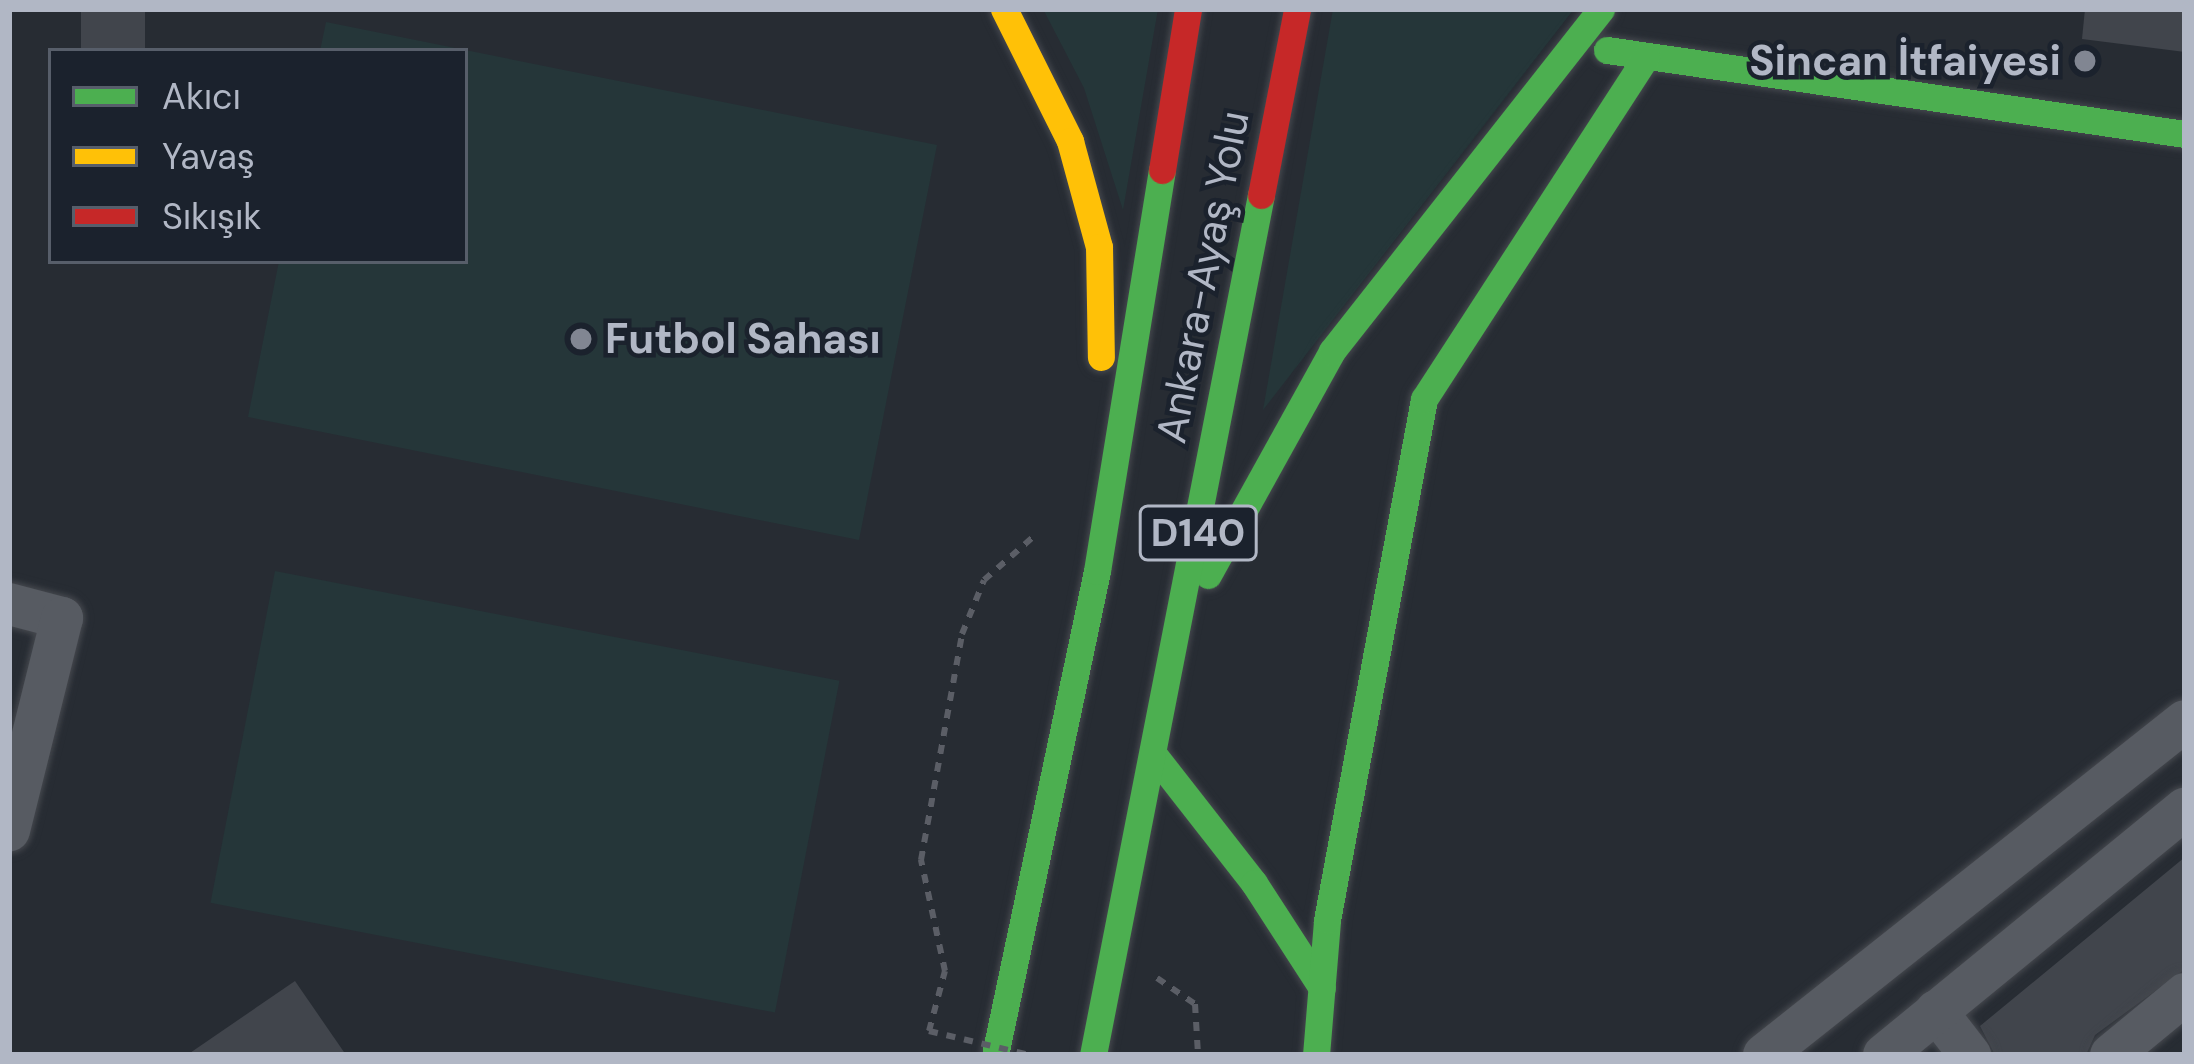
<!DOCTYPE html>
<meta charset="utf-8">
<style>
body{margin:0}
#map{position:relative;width:2194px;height:1064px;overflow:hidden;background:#272c33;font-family:"DM Sans",sans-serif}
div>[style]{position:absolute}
.green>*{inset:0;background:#253639;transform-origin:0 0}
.building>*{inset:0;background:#41454c;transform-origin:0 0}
.path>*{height:6px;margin-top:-3px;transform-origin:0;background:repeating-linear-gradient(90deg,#5b5e66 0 9px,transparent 0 18px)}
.roads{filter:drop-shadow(0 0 3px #45484e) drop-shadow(0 0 3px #45484e)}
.street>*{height:42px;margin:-21px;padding:0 21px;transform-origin:21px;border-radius:21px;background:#575b62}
.fast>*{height:27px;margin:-13.5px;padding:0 13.5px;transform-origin:13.5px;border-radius:13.5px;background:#4caf50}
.slow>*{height:27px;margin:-13.5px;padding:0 13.5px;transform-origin:13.5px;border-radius:13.5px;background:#ffc107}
.jam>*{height:27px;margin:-13.5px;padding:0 13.5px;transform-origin:13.5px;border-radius:13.5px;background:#c62828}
.path-bridge>*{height:6px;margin-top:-3px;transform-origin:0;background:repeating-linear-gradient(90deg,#5b5e66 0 9px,transparent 0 18px)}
.dots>*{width:33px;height:33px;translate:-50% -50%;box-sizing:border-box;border:6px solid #1b222d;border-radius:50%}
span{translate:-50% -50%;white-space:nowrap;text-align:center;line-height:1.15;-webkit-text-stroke:9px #1b222d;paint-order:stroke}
.shield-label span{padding:3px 9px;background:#1b222d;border:3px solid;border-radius:9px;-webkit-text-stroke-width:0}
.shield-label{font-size:39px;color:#b1b7c5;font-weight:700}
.poi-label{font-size:42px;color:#b1b7c5;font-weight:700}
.right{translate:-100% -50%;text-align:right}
.left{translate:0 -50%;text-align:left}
.street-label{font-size:42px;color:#b1b7c5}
.frame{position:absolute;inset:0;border:12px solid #b1b7c5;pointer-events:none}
.legend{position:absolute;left:48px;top:48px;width:420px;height:216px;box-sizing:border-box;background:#1b222d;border:3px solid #575e6a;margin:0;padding:15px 21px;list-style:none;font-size:36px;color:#b1b7c5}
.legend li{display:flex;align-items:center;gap:24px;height:60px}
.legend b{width:60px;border:3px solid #575e6a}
</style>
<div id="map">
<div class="green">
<i style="clip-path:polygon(1043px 9px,1158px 9px,1123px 210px,1084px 88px)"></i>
<i style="clip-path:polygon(1333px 9px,1574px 9px,1263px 410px)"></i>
<i style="clip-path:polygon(326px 22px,937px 145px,859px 540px,248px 417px,279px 261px,465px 261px,465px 51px,320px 51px)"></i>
<i style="left:275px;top:571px;width:575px;height:338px;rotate:11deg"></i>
</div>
<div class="building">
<i style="left:81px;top:9px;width:64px;height:42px"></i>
<i style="clip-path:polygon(2085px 9px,2185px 9px,2185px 52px,2082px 39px)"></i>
<i style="clip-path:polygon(2185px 857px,2185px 969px,2095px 1035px,2086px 1055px,1995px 1055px,1980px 1026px)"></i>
<i style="clip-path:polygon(295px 981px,346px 1055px,187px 1055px)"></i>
</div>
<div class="path">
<i style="left:1157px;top:978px;width:46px;rotate:34.4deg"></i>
<i style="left:1195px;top:1004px;width:51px;rotate:86.6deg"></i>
<i style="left:929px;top:1031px;width:62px;rotate:-75.1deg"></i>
<i style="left:945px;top:971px;width:114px;rotate:-102.2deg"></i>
<i style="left:921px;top:860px;width:230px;rotate:-79.7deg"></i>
<i style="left:962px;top:634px;width:58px;rotate:-67.8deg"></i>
<i style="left:984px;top:580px;width:64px;rotate:-41.2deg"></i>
</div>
<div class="roads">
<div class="street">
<i style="left:9px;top:604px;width:55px;rotate:14.8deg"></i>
<i style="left:62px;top:618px;width:219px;rotate:104deg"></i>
<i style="left:1936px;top:1011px;width:56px;rotate:52.3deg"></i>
<i style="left:1764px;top:1055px;width:537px;rotate:-38.43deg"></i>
<i style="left:1884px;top:1055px;width:389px;rotate:-39.3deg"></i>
<i style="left:2111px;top:1055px;width:96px;rotate:-39.5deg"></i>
</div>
<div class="fast">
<i style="left:1607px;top:50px;width:584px;rotate:8.27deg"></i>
<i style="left:1208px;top:575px;width:256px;rotate:-61deg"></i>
<i style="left:1332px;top:351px;width:435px;rotate:-51.8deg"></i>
<i style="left:1154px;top:755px;width:162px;rotate:52deg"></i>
<i style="left:1254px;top:883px;width:125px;rotate:57.1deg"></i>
<i style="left:995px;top:1055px;width:495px;rotate:-78.1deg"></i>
<i style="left:1097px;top:571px;width:406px;rotate:-80.8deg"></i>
<i style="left:1093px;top:1055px;width:876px;rotate:-78.95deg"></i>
<i style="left:1316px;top:1055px;width:135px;rotate:-85.3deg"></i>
<i style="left:1327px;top:920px;width:530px;rotate:-79.45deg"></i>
<i style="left:1424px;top:399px;width:408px;rotate:-57deg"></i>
</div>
<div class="slow">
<i style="left:1004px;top:9px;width:148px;rotate:63.4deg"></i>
<i style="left:1070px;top:141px;width:110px;rotate:74.7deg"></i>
<i style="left:1099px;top:247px;width:110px;rotate:89deg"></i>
</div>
<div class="jam">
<i style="left:1162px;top:170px;width:163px;rotate:-80.8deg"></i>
<i style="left:1261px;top:195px;width:189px;rotate:-79deg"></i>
</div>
</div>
<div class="path-bridge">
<i style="left:929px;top:1031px;width:104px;rotate:13.4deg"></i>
</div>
<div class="dots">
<i style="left:2085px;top:61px;background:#818692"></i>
<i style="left:581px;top:339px;background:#818692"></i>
</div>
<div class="shield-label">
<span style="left:1198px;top:533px">D140</span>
</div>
<div class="poi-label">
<span class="right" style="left:2061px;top:61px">Sincan İtfaiyesi</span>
<span class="left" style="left:605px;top:339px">Futbol Sahası</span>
</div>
<div class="street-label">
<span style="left:1203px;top:277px;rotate:-79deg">Ankara-Ayaş Yolu</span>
</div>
<div class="frame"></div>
<ul class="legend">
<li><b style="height:15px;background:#4caf50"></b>Akıcı</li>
<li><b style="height:15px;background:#ffc107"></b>Yavaş</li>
<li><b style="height:15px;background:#c62828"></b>Sıkışık</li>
</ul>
</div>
